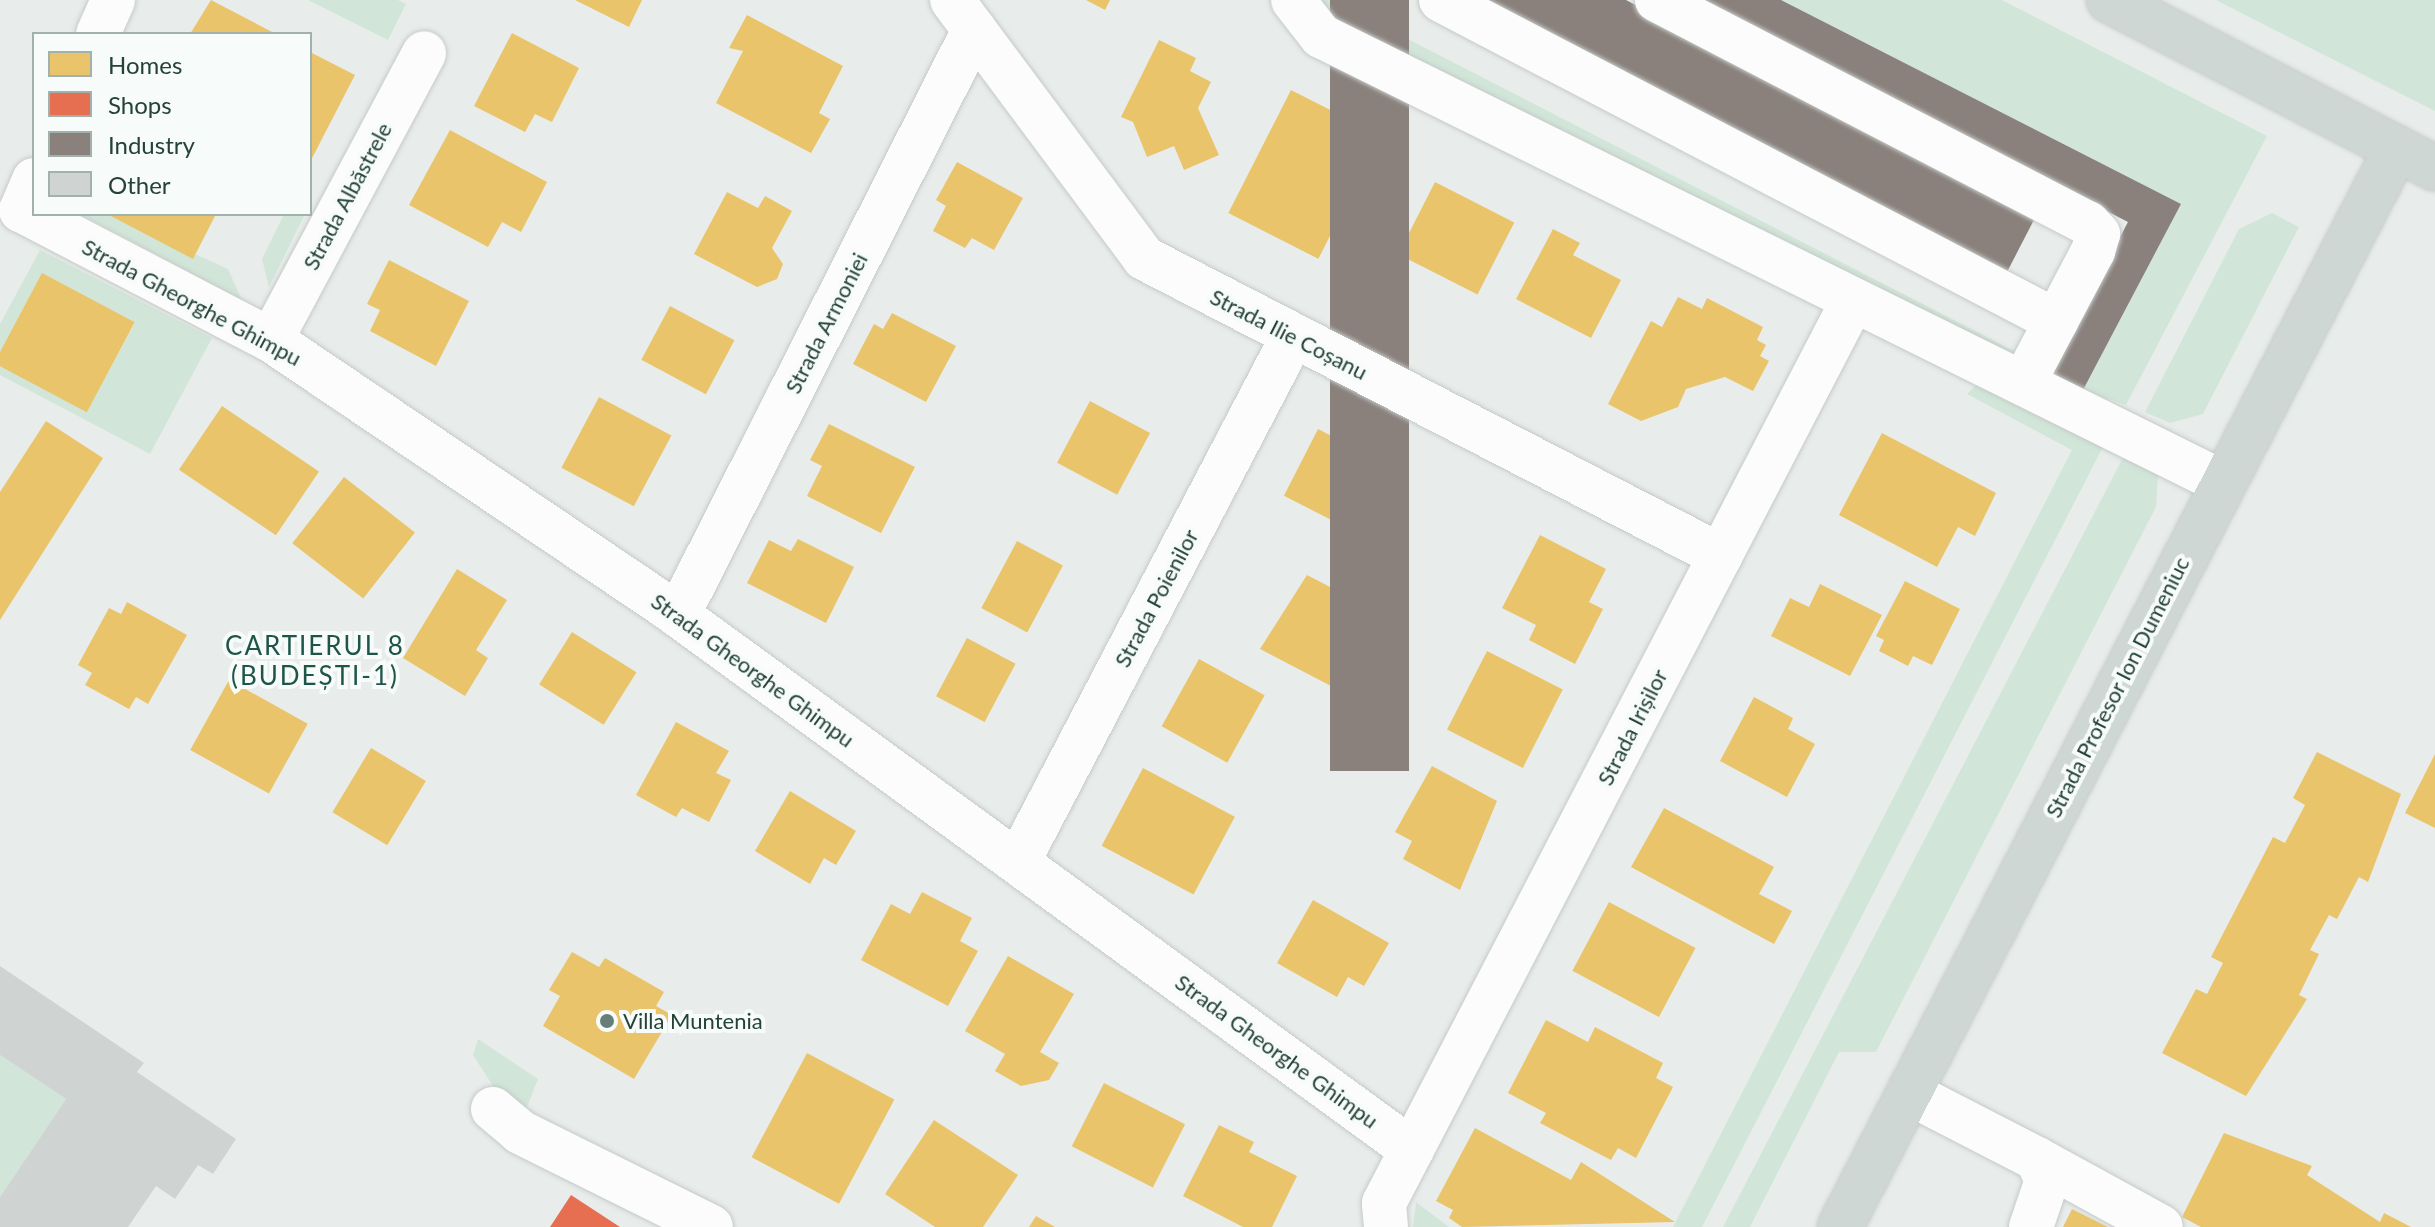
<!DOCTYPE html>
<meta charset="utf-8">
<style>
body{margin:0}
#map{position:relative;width:2435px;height:1227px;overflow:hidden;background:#e8edeb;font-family:Lato,sans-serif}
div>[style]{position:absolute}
.green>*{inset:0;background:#d1e6d8}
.homes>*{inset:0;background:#e9c46a;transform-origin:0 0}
.shops>*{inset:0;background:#e76f51}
.industry>*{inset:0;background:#8a817c;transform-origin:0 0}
.building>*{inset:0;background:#cfd4d2}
.roads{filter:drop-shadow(0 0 2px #c5cac8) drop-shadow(0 0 2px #c5cac8)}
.minor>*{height:44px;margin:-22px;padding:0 22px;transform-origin:22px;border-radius:22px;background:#fcfcfc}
.major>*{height:44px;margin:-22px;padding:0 22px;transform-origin:22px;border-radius:22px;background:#cfd7d5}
.dots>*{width:22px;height:22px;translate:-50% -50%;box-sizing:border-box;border:4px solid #f7fbf9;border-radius:50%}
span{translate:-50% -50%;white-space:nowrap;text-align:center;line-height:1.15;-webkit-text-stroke:8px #f7fbf9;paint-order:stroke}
.street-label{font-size:22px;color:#24423a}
.poi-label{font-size:22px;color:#24423a}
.left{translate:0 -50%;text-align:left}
.quarter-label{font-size:26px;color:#1f5548;letter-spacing:2px}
.legend{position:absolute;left:32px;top:32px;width:280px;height:184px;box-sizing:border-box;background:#f7fbf9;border:2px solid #a3b1ad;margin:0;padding:10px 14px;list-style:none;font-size:24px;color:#24423a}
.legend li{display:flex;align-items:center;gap:16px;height:40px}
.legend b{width:40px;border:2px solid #a3b1ad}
</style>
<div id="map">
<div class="green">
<i style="clip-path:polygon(308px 0,398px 0,406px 4px,388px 40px)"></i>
<i style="clip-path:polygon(1320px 0,1332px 0,2016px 352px,2010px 359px,1339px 20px)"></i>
<i style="clip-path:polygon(1781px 0,2002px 0,2267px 136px,2126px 405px,2083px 390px,2181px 204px)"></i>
<i style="clip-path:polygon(2216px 0,2435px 0,2435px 111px,2249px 17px)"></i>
<i style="clip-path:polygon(2272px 213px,2299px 227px,2203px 414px,2170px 423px,2145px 412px,2239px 229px)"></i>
<i style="clip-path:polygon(80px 214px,107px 214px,228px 269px,242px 300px)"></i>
<i style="clip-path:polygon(284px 214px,305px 214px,269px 287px,262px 259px)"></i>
<i style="clip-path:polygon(40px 250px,212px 338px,150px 454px,0 375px,0 366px,87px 411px,135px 323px,42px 274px,0 352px,0 324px)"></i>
<i style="clip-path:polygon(1978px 383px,2106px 441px,1702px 1227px,1673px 1227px,2072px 450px,1967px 394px)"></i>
<i style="clip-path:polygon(2127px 450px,2158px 475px,2156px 507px,1876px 1052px,1839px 1052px,1750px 1227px,1723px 1227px)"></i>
<i style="clip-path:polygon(478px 1039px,538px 1079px,523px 1117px,504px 1103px,473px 1055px)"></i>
<i style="clip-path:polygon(0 1055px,66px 1099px,0 1197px)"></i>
<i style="clip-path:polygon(1416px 1202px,1449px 1227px,1413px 1227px)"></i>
</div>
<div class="homes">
<i style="clip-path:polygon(211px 0,276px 34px,190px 34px)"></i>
<i style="clip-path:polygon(575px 0,642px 0,629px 27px)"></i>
<i style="clip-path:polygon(1086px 0,1110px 0,1105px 10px)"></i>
<i style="clip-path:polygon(747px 15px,843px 66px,819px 113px,830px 119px,811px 153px,716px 103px,743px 51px,729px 48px)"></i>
<i style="clip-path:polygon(512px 33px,579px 68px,552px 122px,535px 114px,525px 132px,474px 106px)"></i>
<i style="clip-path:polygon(1159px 40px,1196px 58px,1190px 71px,1211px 82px,1198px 108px,1219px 155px,1184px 170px,1174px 146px,1147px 157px,1133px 122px,1121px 117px)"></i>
<i style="clip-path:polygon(310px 52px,355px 75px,310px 162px)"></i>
<i style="left:1291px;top:90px;width:101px;height:138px;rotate:27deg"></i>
<i style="clip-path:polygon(450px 130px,547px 182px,521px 232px,502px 222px,488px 247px,409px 205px)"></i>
<i style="clip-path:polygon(957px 162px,1023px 198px,994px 250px,972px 238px,965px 248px,933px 231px,946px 206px,936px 200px)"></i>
<i style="left:1435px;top:182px;width:89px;height:81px;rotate:27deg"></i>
<i style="clip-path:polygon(727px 192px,758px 208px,765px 196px,792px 211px,772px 248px,783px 264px,777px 279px,757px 287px,694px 254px)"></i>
<i style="clip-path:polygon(107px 214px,216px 214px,193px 259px)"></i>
<i style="clip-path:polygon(1553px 229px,1580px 243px,1573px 255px,1621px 280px,1591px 338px,1516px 299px)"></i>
<i style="clip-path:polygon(389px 260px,469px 301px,436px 366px,370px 331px,380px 310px,367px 304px)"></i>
<i style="left:42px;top:273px;width:105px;height:102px;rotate:28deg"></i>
<i style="clip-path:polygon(1678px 297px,1702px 309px,1707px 298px,1763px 327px,1757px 340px,1766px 345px,1760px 356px,1769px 361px,1753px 391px,1725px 377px,1686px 389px,1678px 407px,1641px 421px,1608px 404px,1651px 321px,1662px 327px)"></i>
<i style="left:670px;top:306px;width:73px;height:61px;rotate:28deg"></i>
<i style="clip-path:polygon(892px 313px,956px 346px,926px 402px,853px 364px,874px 324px,883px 329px)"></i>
<i style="left:599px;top:397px;width:82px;height:80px;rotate:28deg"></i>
<i style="left:1090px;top:401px;width:68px;height:70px;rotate:28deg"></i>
<i style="left:222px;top:406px;width:117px;height:77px;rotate:34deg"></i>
<i style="clip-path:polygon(46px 421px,103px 458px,0 620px,0 492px)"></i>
<i style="clip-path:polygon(829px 424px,915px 467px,881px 533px,807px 496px,822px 466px,810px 460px)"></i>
<i style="left:1318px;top:429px;width:62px;height:75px;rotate:27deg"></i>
<i style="clip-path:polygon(1882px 433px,1996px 493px,1975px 536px,1958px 527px,1937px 567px,1839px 515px)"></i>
<i style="left:344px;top:477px;width:90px;height:84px;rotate:38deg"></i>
<i style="clip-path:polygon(1540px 535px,1606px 569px,1589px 602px,1603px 609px,1575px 664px,1529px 640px,1536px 625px,1502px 608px)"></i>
<i style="clip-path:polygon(798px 539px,854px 567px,826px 623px,747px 583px,769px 540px,791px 551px)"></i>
<i style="left:1017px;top:541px;width:52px;height:76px;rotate:28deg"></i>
<i style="clip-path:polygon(457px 569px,507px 600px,476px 650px,488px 658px,465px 696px,403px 658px)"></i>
<i style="clip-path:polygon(1307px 575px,1355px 600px,1364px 584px,1393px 600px,1361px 661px,1372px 667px,1356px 699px,1260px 649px)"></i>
<i style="clip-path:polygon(1905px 581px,1960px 609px,1932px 665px,1913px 656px,1908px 666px,1879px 651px,1884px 640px,1876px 636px)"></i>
<i style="clip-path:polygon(1820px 584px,1882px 615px,1850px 676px,1771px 636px,1790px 598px,1809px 607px)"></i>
<i style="clip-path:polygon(127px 602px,187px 635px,148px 704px,136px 697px,129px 709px,85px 685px,92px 673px,78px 665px,109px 608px,121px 614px)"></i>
<i style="left:572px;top:632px;width:76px;height:62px;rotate:32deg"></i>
<i style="left:967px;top:638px;width:55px;height:66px;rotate:28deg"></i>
<i style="left:1487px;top:651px;width:85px;height:88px;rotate:27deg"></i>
<i style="left:1199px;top:659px;width:75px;height:77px;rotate:29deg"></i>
<i style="left:229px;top:680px;width:90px;height:80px;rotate:29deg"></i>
<i style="clip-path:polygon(1754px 697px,1793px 718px,1788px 729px,1815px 744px,1787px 797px,1720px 761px)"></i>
<i style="clip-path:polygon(676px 722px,729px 751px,716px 773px,731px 780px,709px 822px,682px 808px,676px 817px,636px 795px)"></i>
<i style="left:371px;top:748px;width:64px;height:75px;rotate:31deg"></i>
<i style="clip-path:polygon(2317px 752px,2401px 794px,2368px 882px,2359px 877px,2337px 919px,2329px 915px,2310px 950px,2319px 954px,2299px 995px,2307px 999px,2246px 1096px,2162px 1053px,2196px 989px,2207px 994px,2223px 963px,2211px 957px,2273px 837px,2285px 843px,2305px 805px,2293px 798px)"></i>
<i style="clip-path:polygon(2435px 754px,2435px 828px,2405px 813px)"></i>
<i style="clip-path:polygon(1432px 766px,1497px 801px,1460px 890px,1403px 859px,1412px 841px,1395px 832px)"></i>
<i style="left:1143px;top:768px;width:104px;height:88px;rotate:28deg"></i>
<i style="clip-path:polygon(790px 791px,856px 831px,836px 865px,824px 858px,810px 884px,755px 851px)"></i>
<i style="clip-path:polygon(1664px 808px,1774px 867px,1759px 894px,1792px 911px,1774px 944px,1631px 867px)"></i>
<i style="clip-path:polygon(922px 892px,972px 918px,960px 941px,978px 951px,948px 1006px,861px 960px,891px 904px,910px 914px)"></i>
<i style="clip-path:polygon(1313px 900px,1389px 943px,1364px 986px,1348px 977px,1337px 997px,1277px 963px)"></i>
<i style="left:1609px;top:902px;width:98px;height:78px;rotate:28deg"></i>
<i style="clip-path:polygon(572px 952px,599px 967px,605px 958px,664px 992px,656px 1006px,672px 1015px,634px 1079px,543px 1026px,560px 996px,549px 990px)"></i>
<i style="clip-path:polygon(1008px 956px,1074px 994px,1040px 1052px,1059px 1063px,1049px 1080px,1021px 1086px,995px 1071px,1005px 1054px,965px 1031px)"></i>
<i style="clip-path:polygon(1546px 1020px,1588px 1042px,1595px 1027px,1663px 1063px,1656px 1078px,1673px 1087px,1636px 1158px,1618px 1148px,1611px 1160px,1540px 1123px,1546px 1113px,1508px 1093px)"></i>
<i style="left:807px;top:1053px;width:99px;height:118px;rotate:28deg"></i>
<i style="left:1104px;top:1083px;width:91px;height:71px;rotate:27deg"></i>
<i style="clip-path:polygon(934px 1120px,1018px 1175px,983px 1227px,935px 1227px,885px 1194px)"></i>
<i style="clip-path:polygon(1219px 1125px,1254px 1142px,1249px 1152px,1297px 1176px,1272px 1227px,1243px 1227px,1183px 1196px)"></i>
<i style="clip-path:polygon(1475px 1128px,1571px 1180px,1581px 1162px,1675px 1222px,1462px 1227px,1449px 1218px,1453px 1210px,1436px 1201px)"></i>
<i style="clip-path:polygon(2224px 1133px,2312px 1166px,2307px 1175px,2380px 1222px,2384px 1213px,2411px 1227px,2201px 1227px,2182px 1217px)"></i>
<i style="clip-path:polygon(2072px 1209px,2108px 1227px,2063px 1227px)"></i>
<i style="clip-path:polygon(1036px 1216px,1055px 1227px,1029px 1227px)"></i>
</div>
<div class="shops">
<i style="clip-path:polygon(571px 1195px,620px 1227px,550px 1227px)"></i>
</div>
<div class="industry">
<i style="left:1330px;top:0;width:79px;height:771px"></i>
<i style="clip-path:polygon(1485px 0,1626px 0,2037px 214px,2007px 272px)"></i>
<i style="clip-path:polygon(1696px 0,1781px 0,2181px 204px,2083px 390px,2049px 372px,2128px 222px)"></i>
</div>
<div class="building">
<i style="clip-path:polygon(0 966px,144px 1063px,137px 1072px,236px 1139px,213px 1174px,198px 1165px,175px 1199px,156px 1186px,128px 1227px,0 1227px,0 1197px,66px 1099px,0 1055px)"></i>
</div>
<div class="roads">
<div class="minor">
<i style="left:952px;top:0;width:322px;rotate:53.3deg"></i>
<i style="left:1144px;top:258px;width:649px;rotate:27.31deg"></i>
<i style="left:1293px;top:0;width:46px;rotate:52.1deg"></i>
<i style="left:1321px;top:36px;width:1005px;rotate:26.34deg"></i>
<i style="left:1441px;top:0;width:694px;rotate:27.56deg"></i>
<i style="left:1657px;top:0;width:485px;rotate:27.4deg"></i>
<i style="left:2088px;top:223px;width:15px;rotate:48deg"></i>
<i style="left:2098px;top:234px;width:18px;rotate:106deg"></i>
<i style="left:2093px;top:251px;width:148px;rotate:117.8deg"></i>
<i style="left:98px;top:34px;width:37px;rotate:-66deg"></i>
<i style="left:34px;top:180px;width:33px;rotate:113deg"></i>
<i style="left:21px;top:210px;width:282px;rotate:27.5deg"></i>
<i style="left:271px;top:340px;width:491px;rotate:34deg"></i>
<i style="left:678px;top:615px;width:908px;rotate:36.09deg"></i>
<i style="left:271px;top:340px;width:325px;rotate:-61.9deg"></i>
<i style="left:678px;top:615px;width:656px;rotate:-63.16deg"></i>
<i style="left:1019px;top:860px;width:591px;rotate:-62.39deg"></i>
<i style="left:1909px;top:1093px;width:144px;rotate:27.3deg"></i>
<i style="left:2037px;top:1159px;width:23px;rotate:65deg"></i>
<i style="left:2047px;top:1180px;width:50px;rotate:108.8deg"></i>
<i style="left:493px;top:1109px;width:35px;rotate:40deg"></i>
<i style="left:520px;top:1132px;width:213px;rotate:26.4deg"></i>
<i style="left:2037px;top:1159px;width:141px;rotate:28.7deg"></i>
<i style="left:1386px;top:1227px;width:24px;rotate:-95deg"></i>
<i style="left:1384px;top:1203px;width:1015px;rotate:-62.55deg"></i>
</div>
<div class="major">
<i style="left:2109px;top:0;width:367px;rotate:27.3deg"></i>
<i style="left:1840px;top:1227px;width:1214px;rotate:-62.7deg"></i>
</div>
</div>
<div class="dots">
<i style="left:607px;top:1021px;background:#697e78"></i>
</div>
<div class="street-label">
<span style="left:347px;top:196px;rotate:-62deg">Strada Albăstrele</span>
<span style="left:192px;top:302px;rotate:28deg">Strada Gheorghe Ghimpu</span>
<span style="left:826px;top:323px;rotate:-63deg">Strada Armoniei</span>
<span style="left:1289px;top:334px;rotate:27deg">Strada Ilie Coșanu</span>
<span style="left:1156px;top:598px;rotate:-62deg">Strada Poienilor</span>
<span style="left:753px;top:670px;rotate:36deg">Strada Gheorghe Ghimpu</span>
<span style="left:2117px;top:687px;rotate:-63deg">Strada Profesor Ion Dumeniuc</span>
<span style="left:1632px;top:727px;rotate:-63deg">Strada Irișilor</span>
<span style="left:1277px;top:1051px;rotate:36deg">Strada Gheorghe Ghimpu</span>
</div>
<div class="poi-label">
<span class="left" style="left:623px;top:1021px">Villa Muntenia</span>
</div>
<div class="quarter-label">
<span style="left:315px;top:661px">CARTIERUL 8<br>(BUDEȘTI-1)</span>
</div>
<ul class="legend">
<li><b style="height:22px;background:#e9c46a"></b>Homes</li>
<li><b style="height:22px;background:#e76f51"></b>Shops</li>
<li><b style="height:22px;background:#8a817c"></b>Industry</li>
<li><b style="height:22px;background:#cfd4d2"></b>Other</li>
</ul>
</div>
